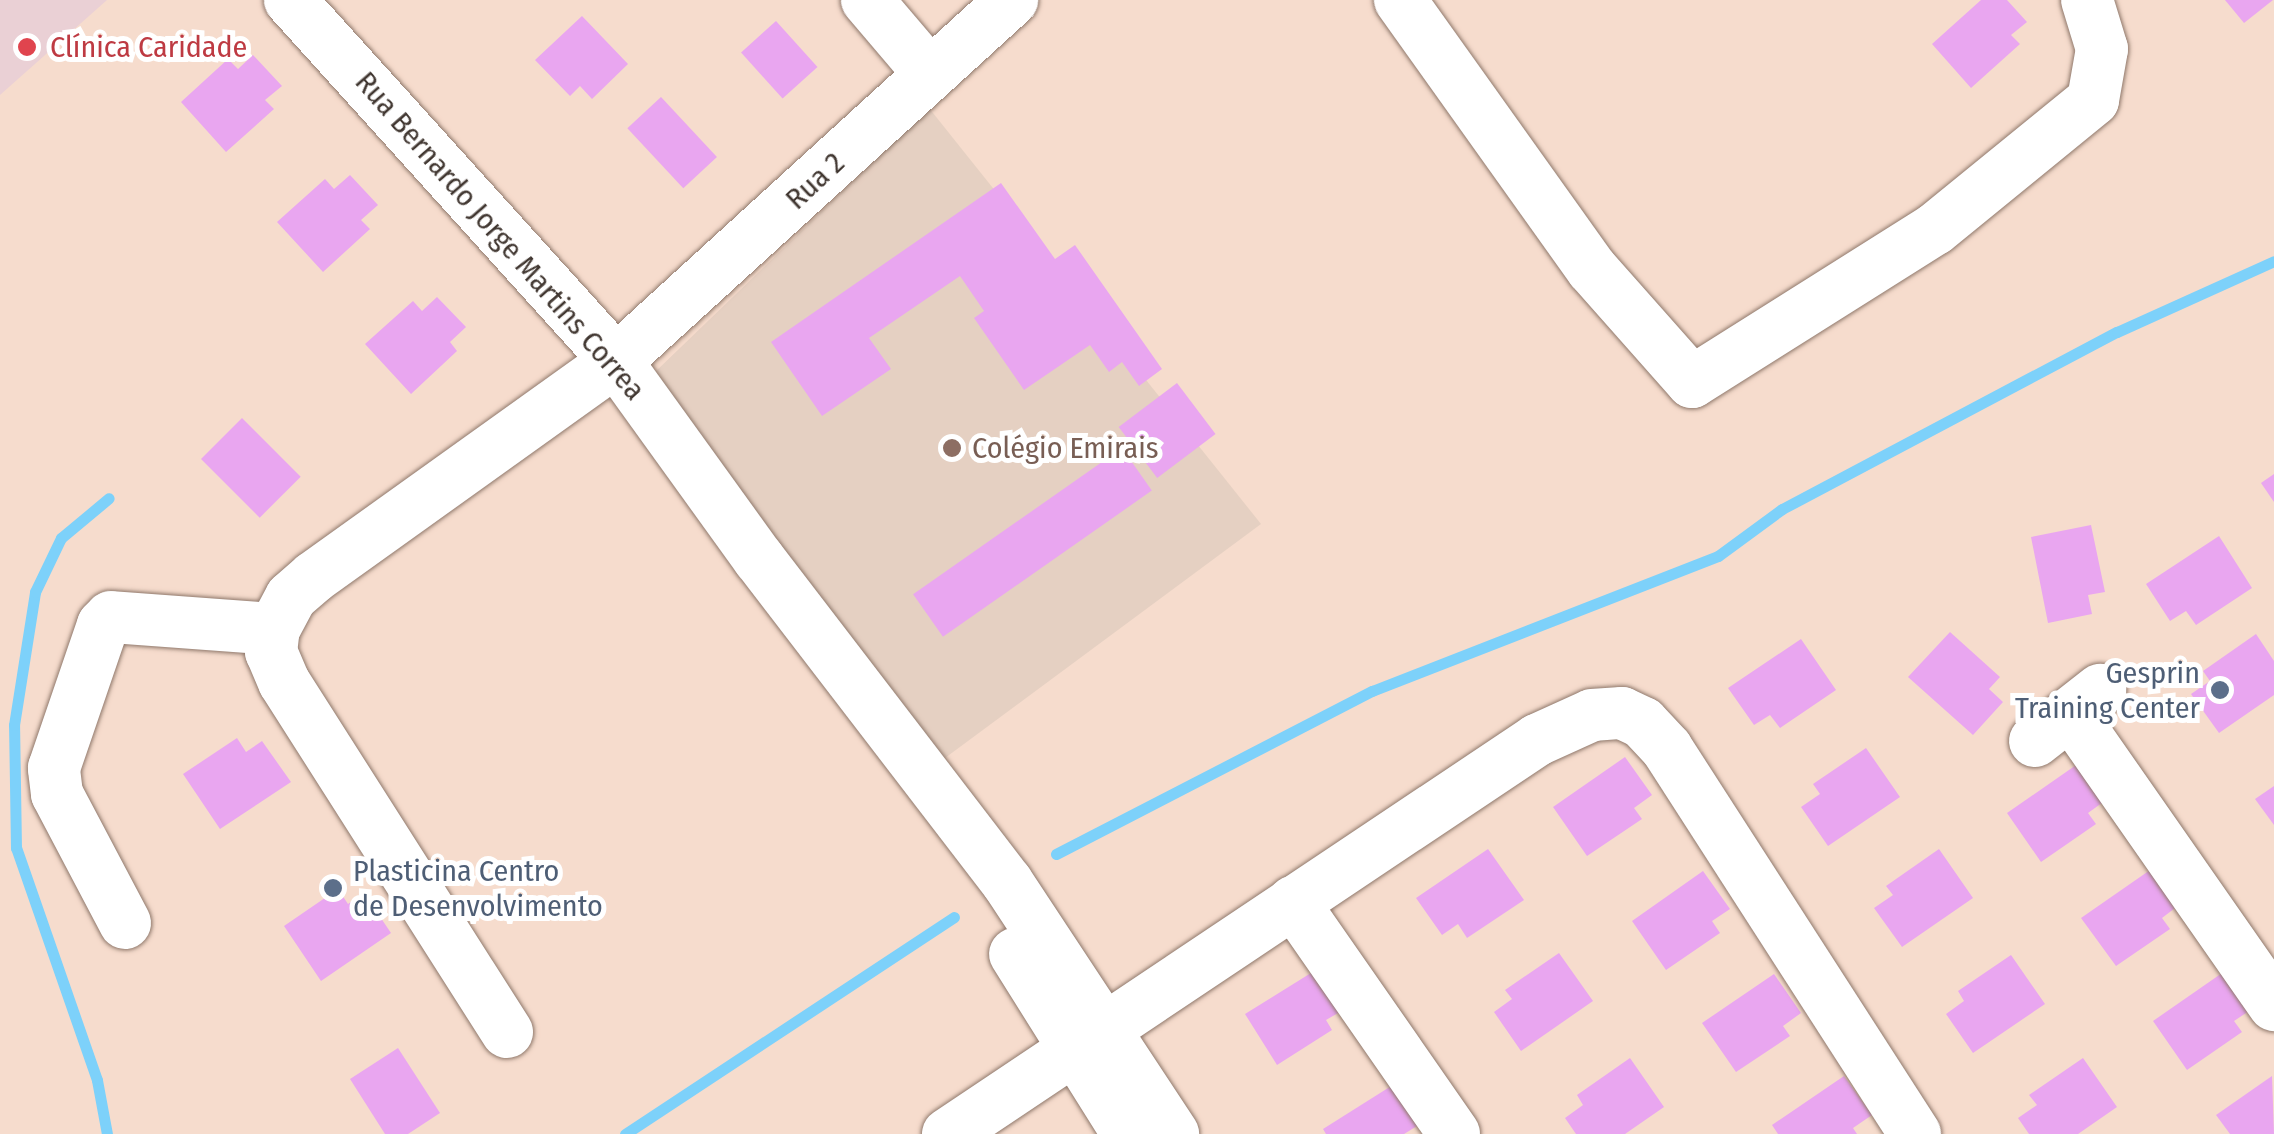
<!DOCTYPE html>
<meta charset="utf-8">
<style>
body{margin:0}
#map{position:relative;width:2274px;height:1134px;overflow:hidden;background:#f6dccd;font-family:"Fira Sans Condensed",sans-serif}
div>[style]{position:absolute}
.education>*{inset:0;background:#e5d0c2}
.medical>*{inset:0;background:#ead0d5}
.stream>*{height:11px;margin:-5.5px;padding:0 5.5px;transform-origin:5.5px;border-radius:5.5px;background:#7dd1fa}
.building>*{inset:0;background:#e9a6f0;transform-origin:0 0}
.roads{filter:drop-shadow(0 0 2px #8f786b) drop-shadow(0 0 2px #8f786b)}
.minor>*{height:52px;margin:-26px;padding:0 26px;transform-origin:26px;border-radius:26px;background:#fff}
.dots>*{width:28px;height:28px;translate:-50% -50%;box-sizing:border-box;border:5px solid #fff;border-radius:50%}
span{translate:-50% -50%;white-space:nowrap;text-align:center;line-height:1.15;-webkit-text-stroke:10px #fff;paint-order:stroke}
.health-label{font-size:30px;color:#be3a42}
.left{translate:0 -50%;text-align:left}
.street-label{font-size:30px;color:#413731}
.education-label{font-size:30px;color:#785e54}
.service-label{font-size:30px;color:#4e5e75}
.right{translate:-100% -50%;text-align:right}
</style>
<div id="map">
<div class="education">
<i style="clip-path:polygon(929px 108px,1261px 524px,918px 778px,654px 373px)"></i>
</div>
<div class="medical">
<i style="clip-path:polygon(0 0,107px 0,0 95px)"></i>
</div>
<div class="stream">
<i style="left:1056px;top:854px;width:356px;rotate:-27.3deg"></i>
<i style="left:1372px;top:691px;width:371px;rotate:-21.3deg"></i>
<i style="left:1718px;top:556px;width:79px;rotate:-36.3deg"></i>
<i style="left:1782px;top:509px;width:379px;rotate:-27.9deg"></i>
<i style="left:2117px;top:332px;width:172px;rotate:-24.3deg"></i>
<i style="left:107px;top:1134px;width:55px;rotate:-100.5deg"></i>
<i style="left:97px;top:1080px;width:246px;rotate:-109.2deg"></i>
<i style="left:16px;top:848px;width:123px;rotate:-90.9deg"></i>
<i style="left:14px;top:725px;width:135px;rotate:-81deg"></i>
<i style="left:35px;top:592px;width:60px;rotate:-64.3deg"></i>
<i style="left:61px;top:538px;width:62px;rotate:-39.8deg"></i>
<i style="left:625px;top:1134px;width:394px;rotate:-33.4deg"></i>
</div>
<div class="building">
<i style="clip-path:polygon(1981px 0,2007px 0,2027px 22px,2011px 35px,2020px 44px,1971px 88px,1932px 44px)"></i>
<i style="clip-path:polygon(2225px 0,2273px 0,2244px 23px)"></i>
<i style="clip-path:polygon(582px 16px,628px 64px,592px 99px,580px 86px,570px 96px,535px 60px)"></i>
<i style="left:776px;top:21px;width:62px;height:47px;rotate:48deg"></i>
<i style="clip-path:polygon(253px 55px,282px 86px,265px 100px,274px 109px,226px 152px,181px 102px,228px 59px,238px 69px)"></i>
<i style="left:661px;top:97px;width:82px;height:46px;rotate:47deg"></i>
<i style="clip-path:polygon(350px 175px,378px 205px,361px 220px,370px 229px,323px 272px,277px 222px,325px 179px,334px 189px)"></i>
<i style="clip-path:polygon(1001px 183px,1055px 259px,1075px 245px,1162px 369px,1139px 386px,1122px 362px,1109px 372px,1090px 345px,1024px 390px,974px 318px,984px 311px,960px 276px,869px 338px,891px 369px,822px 416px,771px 342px)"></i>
<i style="clip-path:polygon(437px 297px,466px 327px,450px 342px,457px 351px,411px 394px,365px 344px,413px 301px,422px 311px)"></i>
<i style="left:1177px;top:383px;width:64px;height:73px;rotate:53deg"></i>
<i style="left:242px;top:418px;width:83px;height:58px;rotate:45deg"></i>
<i style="left:1122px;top:448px;width:52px;height:255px;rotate:55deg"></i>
<i style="clip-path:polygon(2274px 474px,2274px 502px,2261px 483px)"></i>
<i style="clip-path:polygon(2091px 525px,2105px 592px,2088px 595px,2092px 614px,2048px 623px,2031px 537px)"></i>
<i style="clip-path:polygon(2219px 536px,2252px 588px,2196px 625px,2186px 611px,2170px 621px,2146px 584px)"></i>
<i style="clip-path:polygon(1950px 632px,2000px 677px,1989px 689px,2003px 702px,1973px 735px,1908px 677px)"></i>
<i style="clip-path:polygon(2256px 634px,2274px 661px,2274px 695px,2219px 733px,2191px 694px,2210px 681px,2203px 671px)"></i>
<i style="clip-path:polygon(1801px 639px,1836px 690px,1780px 728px,1770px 715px,1754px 725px,1728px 688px)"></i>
<i style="clip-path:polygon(237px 738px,246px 752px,262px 741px,291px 782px,220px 829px,183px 774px)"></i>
<i style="clip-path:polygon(1866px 748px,1900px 797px,1828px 846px,1801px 807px,1820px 794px,1813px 784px)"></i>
<i style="clip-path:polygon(1625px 757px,1652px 795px,1634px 808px,1642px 819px,1587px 856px,1553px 807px)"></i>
<i style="clip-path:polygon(2079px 763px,2106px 800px,2088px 813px,2096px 824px,2041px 862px,2007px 813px)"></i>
<i style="clip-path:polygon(2274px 786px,2274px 825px,2255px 799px)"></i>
<i style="clip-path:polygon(1488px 849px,1524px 900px,1467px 938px,1458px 924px,1442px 935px,1416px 898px)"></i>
<i style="clip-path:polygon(1939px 849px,1973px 898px,1902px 947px,1874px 908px,1893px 895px,1886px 886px)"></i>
<i style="clip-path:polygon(2153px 868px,2179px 905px,2162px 918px,2170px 929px,2116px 966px,2081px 918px)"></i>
<i style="clip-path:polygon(1703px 871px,1730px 909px,1712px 921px,1720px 933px,1666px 970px,1632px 921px)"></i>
<i style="clip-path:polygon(338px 889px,348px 904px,364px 893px,391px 933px,321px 981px,284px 926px)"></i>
<i style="clip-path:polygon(1559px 953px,1593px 1001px,1521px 1051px,1494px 1012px,1512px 999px,1505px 990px)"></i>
<i style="clip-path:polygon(2011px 955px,2045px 1004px,1973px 1053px,1946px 1014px,1964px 1001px,1958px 991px)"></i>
<i style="clip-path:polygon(1319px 968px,1345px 1009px,1326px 1020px,1332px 1030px,1277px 1065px,1245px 1014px)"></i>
<i style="clip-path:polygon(2225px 971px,2252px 1009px,2234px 1021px,2242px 1032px,2187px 1070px,2153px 1021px)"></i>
<i style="clip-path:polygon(1774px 974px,1801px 1013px,1783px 1026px,1790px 1036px,1736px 1072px,1702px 1023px)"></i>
<i style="clip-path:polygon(398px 1048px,440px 1113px,408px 1134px,385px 1134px,350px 1079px)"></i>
<i style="clip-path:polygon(1630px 1058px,1664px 1107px,1625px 1134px,1576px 1134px,1565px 1118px,1583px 1105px,1577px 1095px)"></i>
<i style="clip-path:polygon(2083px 1058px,2117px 1107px,2078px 1134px,2029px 1134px,2018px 1118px,2037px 1105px,2029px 1095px)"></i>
<i style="clip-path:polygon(1844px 1076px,1872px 1115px,1853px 1128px,1857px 1134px,1778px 1134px,1772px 1125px)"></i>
<i style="clip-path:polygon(2272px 1076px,2274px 1134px,2230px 1134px,2216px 1115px)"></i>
<i style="clip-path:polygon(1396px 1083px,1422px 1123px,1404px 1134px,1326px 1134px,1323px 1129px)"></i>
</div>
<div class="roads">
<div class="minor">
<i style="left:290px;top:0;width:486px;rotate:47.9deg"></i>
<i style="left:616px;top:361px;width:244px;rotate:54.2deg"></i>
<i style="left:759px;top:559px;width:407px;rotate:52.5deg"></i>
<i style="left:1007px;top:882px;width:302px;rotate:56.6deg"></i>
<i style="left:867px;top:0;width:97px;rotate:49.6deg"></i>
<i style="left:1400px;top:0;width:330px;rotate:54.5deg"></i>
<i style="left:1592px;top:269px;width:151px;rotate:48.5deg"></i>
<i style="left:1692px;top:382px;width:287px;rotate:-32.2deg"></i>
<i style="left:1935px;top:229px;width:204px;rotate:-39.2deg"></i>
<i style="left:2093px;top:100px;width:52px;rotate:-80deg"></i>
<i style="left:2102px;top:49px;width:51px;rotate:-107deg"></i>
<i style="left:2071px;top:714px;width:355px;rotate:55.1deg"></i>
<i style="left:2035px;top:741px;width:83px;rotate:-38.1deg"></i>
<i style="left:1293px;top:902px;width:282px;rotate:55.2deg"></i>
<i style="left:125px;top:923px;width:146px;rotate:-117.8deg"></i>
<i style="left:57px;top:794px;width:26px;rotate:-97deg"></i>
<i style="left:54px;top:768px;width:151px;rotate:-71.1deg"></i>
<i style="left:103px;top:625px;width:11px;rotate:-45deg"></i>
<i style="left:111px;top:617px;width:163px;rotate:4.2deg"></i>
<i style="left:1015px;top:954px;width:213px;rotate:57.9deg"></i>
<i style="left:507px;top:1032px;width:415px;rotate:-122.5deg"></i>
<i style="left:284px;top:682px;width:33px;rotate:-113deg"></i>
<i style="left:271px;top:652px;width:23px;rotate:-83deg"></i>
<i style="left:274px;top:629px;width:36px;rotate:-62deg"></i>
<i style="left:291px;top:597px;width:30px;rotate:-41deg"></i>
<i style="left:314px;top:577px;width:371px;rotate:-35.6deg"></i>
<i style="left:616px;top:361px;width:536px;rotate:-42.35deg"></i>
<i style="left:948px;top:1134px;width:709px;rotate:-33.78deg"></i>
<i style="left:1537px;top:740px;width:60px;rotate:-24.4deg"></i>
<i style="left:1592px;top:715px;width:30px;rotate:-4deg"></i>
<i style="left:1622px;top:713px;width:23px;rotate:25deg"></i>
<i style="left:1643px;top:723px;width:35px;rotate:47deg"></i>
<i style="left:1667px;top:749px;width:458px;rotate:57.2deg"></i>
</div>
</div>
<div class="dots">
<i style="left:27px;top:47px;background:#e0444e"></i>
<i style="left:952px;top:448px;background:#8d6e63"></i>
<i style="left:2220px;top:690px;background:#5c6f8a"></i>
<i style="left:333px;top:888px;background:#5c6f8a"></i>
</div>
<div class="health-label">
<span class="left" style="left:50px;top:47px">Clínica Caridade</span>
</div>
<div class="street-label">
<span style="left:815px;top:181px;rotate:-43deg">Rua 2</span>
<span style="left:500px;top:236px;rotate:49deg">Rua Bernardo Jorge Martins Correa</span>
</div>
<div class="education-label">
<span class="left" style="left:972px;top:448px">Colégio Emirais</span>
</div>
<div class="service-label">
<span class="right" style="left:2200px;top:690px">Gesprin<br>Training Center</span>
<span class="left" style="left:353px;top:888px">Plasticina Centro<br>de Desenvolvimento</span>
</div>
</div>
